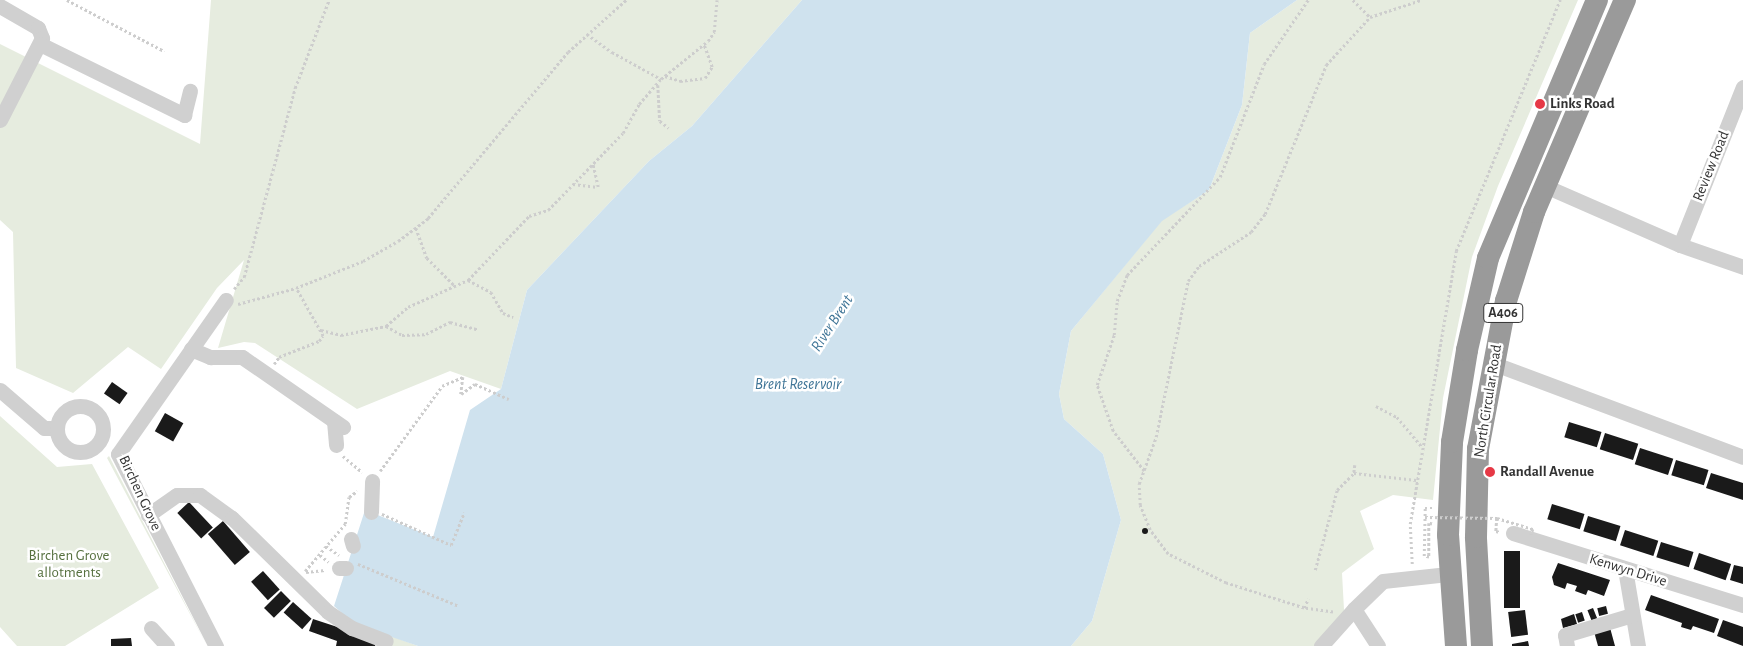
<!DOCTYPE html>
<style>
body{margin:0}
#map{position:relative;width:1743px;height:646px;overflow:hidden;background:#fff;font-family:"Alegreya Sans",sans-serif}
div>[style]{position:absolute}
.green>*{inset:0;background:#e6ecdf}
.water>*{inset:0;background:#cfe2ee}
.building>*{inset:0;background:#1a1a1a;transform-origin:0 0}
.round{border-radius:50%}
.path>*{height:2.5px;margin-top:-1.25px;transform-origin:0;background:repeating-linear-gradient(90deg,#cdcdcd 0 2.5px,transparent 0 5px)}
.minor>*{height:15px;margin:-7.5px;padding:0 7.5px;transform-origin:7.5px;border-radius:7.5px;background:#d0d0d0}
.minor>.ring{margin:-7.5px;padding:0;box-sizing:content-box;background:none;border:15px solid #d0d0d0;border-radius:50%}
.highway>*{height:22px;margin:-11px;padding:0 11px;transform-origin:11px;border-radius:11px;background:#9a9a9a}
.path-bridge>*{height:2.5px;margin-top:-1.25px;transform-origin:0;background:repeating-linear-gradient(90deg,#cdcdcd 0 2.5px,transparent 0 5px)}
.dots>*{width:14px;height:14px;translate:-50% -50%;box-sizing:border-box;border:2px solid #fff;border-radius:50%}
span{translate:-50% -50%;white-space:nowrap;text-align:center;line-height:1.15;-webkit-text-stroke:5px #fff;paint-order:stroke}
.shield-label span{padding:1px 4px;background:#fff;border:1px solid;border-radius:4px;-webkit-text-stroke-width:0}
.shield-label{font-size:14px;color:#333;font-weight:700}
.poi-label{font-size:15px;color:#333;font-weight:700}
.left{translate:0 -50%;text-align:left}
.street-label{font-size:15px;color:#333}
.park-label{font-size:15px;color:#56703f}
.water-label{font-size:16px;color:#3f7597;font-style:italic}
</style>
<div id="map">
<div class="green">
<i style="clip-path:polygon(211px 0,802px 0,692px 126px,649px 161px,527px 290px,501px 389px,450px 371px,357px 409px,255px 343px,244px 342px,218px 348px,244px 260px,217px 288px,161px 369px,128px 347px,73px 393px,16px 368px,13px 232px,0 220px,0 44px,200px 144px)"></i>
<i style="clip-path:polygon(1297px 0,1578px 0,1498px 186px,1472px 257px,1443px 398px,1433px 500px,1393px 495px,1360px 511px,1374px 549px,1342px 573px,1345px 628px,1328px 646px,1071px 646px,1092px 621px,1121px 520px,1103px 454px,1064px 419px,1059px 394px,1071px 331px,1162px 220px,1209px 190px,1242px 105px,1250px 33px)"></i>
<i style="clip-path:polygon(0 416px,57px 467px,92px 464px,159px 588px,65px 646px,17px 646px,0 627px)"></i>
<i style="clip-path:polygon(109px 456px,207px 646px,107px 458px)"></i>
<i style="clip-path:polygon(391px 636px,418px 646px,389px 646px)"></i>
</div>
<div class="water">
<i style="clip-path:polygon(802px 0,1297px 0,1250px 33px,1242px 105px,1209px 190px,1162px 221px,1071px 331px,1059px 394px,1064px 419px,1103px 454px,1121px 520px,1092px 621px,1071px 646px,418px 646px,354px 624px,334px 606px,365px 510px,433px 537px,470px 410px,501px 389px,527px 290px,649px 161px,692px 126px)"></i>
</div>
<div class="building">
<i style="left:112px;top:382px;width:19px;height:14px;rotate:35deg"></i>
<i style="left:165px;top:413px;width:21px;height:21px;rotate:29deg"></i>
<i style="left:1569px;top:422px;width:34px;height:16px;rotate:17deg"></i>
<i style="left:1605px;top:433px;width:35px;height:17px;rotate:18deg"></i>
<i style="left:1640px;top:448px;width:35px;height:17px;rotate:18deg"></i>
<i style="left:1676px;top:460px;width:34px;height:16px;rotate:17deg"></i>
<i style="clip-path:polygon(1711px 473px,1743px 483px,1743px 500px,1706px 488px)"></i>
<i style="left:189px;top:502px;width:35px;height:16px;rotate:47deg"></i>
<i style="left:1552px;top:504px;width:34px;height:16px;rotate:17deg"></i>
<i style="left:1588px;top:516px;width:34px;height:16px;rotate:17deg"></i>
<i style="left:223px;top:521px;width:41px;height:20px;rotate:49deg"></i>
<i class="round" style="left:1142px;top:528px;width:6px;height:6px"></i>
<i style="left:1625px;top:530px;width:35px;height:16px;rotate:18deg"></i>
<i style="left:1661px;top:542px;width:34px;height:16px;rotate:17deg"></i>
<i style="left:1504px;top:551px;width:16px;height:57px"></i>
<i style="left:1699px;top:553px;width:34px;height:17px;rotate:19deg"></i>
<i style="clip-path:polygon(1558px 563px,1610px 580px,1604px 596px,1588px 590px,1586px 595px,1575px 591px,1577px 586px,1567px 583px,1565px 589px,1554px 585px,1552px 577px)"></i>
<i style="clip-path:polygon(1734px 565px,1743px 567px,1743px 584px,1730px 580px)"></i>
<i style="left:263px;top:571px;width:25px;height:16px;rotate:48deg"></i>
<i style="left:281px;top:591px;width:14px;height:24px;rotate:45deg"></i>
<i style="clip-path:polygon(1651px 595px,1719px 619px,1714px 633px,1693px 626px,1691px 630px,1681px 627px,1682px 623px,1645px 610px)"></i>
<i style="left:293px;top:602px;width:25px;height:14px;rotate:42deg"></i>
<i style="left:1606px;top:606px;width:8px;height:9px;rotate:76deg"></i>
<i style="left:1593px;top:608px;width:11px;height:6px;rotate:68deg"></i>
<i style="left:1525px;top:610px;width:25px;height:17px;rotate:83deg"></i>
<i style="left:1582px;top:612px;width:9px;height:7px;rotate:72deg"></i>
<i style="clip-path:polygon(1574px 614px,1577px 624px,1563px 628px,1561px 619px)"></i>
<i style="clip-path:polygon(313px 619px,377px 640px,375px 646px,336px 646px,337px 641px,309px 631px)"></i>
<i style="clip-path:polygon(1723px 620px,1743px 627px,1743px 646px,1717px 636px)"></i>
<i style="clip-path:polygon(1609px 624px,1615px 646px,1598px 646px,1593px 628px)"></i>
<i style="clip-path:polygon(131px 638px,132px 646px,111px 646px,111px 639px)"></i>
<i style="clip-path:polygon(1528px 641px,1529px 646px,1512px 646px,1512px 644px)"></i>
</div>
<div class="path">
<i style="left:67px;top:0;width:110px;rotate:27.7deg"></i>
<i style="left:1353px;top:0;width:24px;rotate:45deg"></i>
<i style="left:587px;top:34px;width:31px;rotate:36deg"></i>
<i style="left:612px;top:52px;width:56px;rotate:28.9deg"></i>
<i style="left:665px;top:76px;width:16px;rotate:18deg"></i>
<i style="left:680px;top:81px;width:25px;rotate:-7deg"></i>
<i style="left:705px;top:78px;width:13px;rotate:-58deg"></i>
<i style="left:712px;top:67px;width:23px;rotate:-110deg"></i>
<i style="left:658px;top:85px;width:36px;rotate:87deg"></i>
<i style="left:660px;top:121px;width:11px;rotate:38deg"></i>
<i style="left:573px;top:184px;width:25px;rotate:7deg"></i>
<i style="left:598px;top:187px;width:23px;rotate:-103deg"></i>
<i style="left:416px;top:228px;width:32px;rotate:70deg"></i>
<i style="left:427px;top:258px;width:38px;rotate:45deg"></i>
<i style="left:468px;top:280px;width:26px;rotate:28deg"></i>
<i style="left:491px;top:292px;width:24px;rotate:60deg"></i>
<i style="left:503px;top:313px;width:11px;rotate:22deg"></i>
<i style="left:234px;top:289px;width:16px;rotate:-50deg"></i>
<i style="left:244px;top:277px;width:196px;rotate:-74.9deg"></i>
<i style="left:295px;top:88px;width:94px;rotate:-68.9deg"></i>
<i style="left:238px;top:304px;width:60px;rotate:-15.4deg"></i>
<i style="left:296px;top:288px;width:72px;rotate:-21.9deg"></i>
<i style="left:363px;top:261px;width:40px;rotate:-29.7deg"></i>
<i style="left:398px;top:241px;width:38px;rotate:-37deg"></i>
<i style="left:428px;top:218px;width:217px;rotate:-49.9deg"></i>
<i style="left:568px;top:52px;width:78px;rotate:-41.9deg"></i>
<i style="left:386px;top:326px;width:18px;rotate:29deg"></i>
<i style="left:402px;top:335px;width:24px;rotate:-2deg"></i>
<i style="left:426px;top:334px;width:27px;rotate:-27deg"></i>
<i style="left:450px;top:322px;width:28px;rotate:15deg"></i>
<i style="left:321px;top:330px;width:21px;rotate:14deg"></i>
<i style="left:341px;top:335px;width:46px;rotate:-11.3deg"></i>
<i style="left:386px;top:326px;width:29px;rotate:-41deg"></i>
<i style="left:408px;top:307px;width:66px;rotate:-24.2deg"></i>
<i style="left:468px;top:280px;width:88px;rotate:-46.4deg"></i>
<i style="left:529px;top:216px;width:20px;rotate:-18deg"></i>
<i style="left:548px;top:210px;width:107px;rotate:-45.8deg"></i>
<i style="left:623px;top:133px;width:33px;rotate:-61deg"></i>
<i style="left:639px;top:104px;width:33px;rotate:-49deg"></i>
<i style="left:661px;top:79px;width:60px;rotate:-39deg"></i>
<i style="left:708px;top:41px;width:11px;rotate:-56deg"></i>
<i style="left:714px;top:32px;width:32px;rotate:-85deg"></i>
<i style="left:274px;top:364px;width:9px;rotate:-54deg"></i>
<i style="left:279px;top:357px;width:43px;rotate:-21.8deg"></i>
<i style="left:319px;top:341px;width:6px;rotate:-51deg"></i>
<i style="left:323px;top:336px;width:55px;rotate:-119.4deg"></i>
<i style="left:1376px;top:406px;width:24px;rotate:28deg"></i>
<i style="left:1397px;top:417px;width:39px;rotate:50deg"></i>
<i style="left:343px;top:456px;width:25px;rotate:40deg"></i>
<i style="left:1355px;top:465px;width:8px;rotate:97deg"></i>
<i style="left:1354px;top:473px;width:63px;rotate:6.3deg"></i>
<i style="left:380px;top:471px;width:105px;rotate:-53.9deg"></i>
<i style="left:442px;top:386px;width:23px;rotate:-23deg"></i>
<i style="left:463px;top:377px;width:17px;rotate:97deg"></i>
<i style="left:461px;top:394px;width:17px;rotate:-36deg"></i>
<i style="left:475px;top:384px;width:37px;rotate:24deg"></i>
<i style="left:1144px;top:471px;width:51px;rotate:-127.8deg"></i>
<i style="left:1113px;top:431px;width:49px;rotate:-109.2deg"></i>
<i style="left:1097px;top:385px;width:53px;rotate:-71.2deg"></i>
<i style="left:1114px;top:335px;width:34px;rotate:-85deg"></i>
<i style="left:1117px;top:301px;width:28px;rotate:-69deg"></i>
<i style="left:1127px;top:275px;width:135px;rotate:-46.5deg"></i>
<i style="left:1220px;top:177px;width:121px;rotate:-68.7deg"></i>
<i style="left:1264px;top:64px;width:78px;rotate:-55.5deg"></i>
<i style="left:382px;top:514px;width:76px;rotate:24.2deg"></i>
<i style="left:451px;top:545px;width:35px;rotate:-68deg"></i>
<i style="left:1497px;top:518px;width:13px;rotate:94deg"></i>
<i style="left:1496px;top:531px;width:4px;rotate:14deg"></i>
<i style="left:1432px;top:524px;width:3px;rotate:-162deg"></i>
<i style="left:1429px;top:523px;width:34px;rotate:90deg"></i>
<i style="left:1429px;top:557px;width:5px;rotate:-169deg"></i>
<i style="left:1424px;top:556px;width:48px;rotate:-88.8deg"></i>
<i style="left:1425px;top:508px;width:8px"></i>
<i style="left:326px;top:546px;width:16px;rotate:35deg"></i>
<i style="left:320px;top:555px;width:11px;rotate:38deg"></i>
<i style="left:358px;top:564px;width:109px;rotate:22.6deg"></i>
<i style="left:1412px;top:564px;width:40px;rotate:-92.9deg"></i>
<i style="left:1410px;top:524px;width:277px;rotate:-80.4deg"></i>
<i style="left:1456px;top:251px;width:272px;rotate:-67.5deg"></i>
<i style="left:1315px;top:570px;width:83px;rotate:-74.6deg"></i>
<i style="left:1337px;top:490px;width:24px;rotate:-45deg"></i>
<i style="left:305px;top:571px;width:62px;rotate:-49.6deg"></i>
<i style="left:345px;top:524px;width:27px;rotate:-82deg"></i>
<i style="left:349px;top:497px;width:10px;rotate:-37deg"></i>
<i style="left:306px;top:572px;width:19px;rotate:-6deg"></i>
<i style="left:1304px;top:608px;width:10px;rotate:-66deg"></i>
<i style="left:1333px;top:612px;width:29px;rotate:-172deg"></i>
<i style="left:1304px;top:608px;width:82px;rotate:-162.2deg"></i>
<i style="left:1226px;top:583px;width:65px;rotate:-153.4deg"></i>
<i style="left:1168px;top:554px;width:30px;rotate:-127deg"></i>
<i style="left:1150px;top:530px;width:27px;rotate:-112deg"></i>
<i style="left:1140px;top:505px;width:21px;rotate:-93deg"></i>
<i style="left:1139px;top:484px;width:50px;rotate:-70.1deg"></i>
<i style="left:1156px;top:437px;width:159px;rotate:-78.4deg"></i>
<i style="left:1188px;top:281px;width:19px;rotate:-54deg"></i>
<i style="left:1199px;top:266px;width:62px;rotate:-33.2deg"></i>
<i style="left:1251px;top:232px;width:23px;rotate:-52deg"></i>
<i style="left:1265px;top:214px;width:161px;rotate:-67.7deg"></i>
<i style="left:1326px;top:65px;width:65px;rotate:-47.5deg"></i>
<i style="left:1370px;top:17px;width:54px;rotate:-18.4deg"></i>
</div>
<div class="minor">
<i style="left:0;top:6px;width:44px;rotate:30.1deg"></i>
<i style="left:38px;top:28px;width:11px;rotate:68deg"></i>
<i style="left:42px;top:38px;width:92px;rotate:117.1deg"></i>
<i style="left:40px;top:44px;width:161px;rotate:26.2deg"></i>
<i style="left:184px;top:115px;width:25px;rotate:-76deg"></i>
<i style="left:1545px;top:186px;width:147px;rotate:23.6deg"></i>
<i style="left:1680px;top:245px;width:67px;rotate:19.2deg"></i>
<i style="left:1680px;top:245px;width:170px;rotate:-68.3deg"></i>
<i style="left:191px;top:349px;width:21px;rotate:23deg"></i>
<i style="left:210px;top:357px;width:32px"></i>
<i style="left:242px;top:357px;width:123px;rotate:34.7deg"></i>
<i style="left:1492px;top:363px;width:268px;rotate:20.5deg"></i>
<i style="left:0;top:390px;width:58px;rotate:40.8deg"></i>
<i style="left:44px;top:428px;width:13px"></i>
<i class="ring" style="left:57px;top:406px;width:31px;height:31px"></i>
<i style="left:334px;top:421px;width:24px;rotate:85deg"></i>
<i style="left:118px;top:454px;width:216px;rotate:63deg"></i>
<i style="left:118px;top:454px;width:188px;rotate:-55deg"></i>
<i style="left:371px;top:512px;width:31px;rotate:-88deg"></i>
<i style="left:148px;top:515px;width:35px;rotate:-35deg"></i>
<i style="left:177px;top:495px;width:23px"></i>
<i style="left:200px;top:495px;width:39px;rotate:36deg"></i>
<i style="left:232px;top:518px;width:134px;rotate:44.4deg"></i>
<i style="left:328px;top:612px;width:29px;rotate:34deg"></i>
<i style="left:352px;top:628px;width:36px;rotate:21deg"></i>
<i style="left:1513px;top:533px;width:241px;rotate:17.4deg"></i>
<i style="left:351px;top:539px;width:7px;rotate:74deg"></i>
<i style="left:339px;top:568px;width:7px"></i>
<i style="left:1625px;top:569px;width:78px;rotate:80.4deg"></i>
<i style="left:1354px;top:609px;width:40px;rotate:-44deg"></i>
<i style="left:1383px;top:581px;width:56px;rotate:-6.1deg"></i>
<i style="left:151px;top:628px;width:24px;rotate:48deg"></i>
<i style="left:1321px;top:646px;width:50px;rotate:-48.3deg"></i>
<i style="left:1354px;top:609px;width:44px;rotate:57deg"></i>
<i style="left:1567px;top:646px;width:11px;rotate:-100deg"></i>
<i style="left:1565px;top:635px;width:70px;rotate:-16.6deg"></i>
</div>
<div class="highway">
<i style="left:1456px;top:646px;width:111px;rotate:-94.1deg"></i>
<i style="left:1448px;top:535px;width:93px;rotate:-87.5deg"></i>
<i style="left:1452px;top:442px;width:93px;rotate:-80.7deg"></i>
<i style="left:1467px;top:350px;width:94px;rotate:-77.1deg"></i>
<i style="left:1488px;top:258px;width:280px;rotate:-67.1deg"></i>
<i style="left:1482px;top:646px;width:109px;rotate:-93.2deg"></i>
<i style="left:1476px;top:537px;width:88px;rotate:-88.7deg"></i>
<i style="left:1478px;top:449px;width:151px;rotate:-79.3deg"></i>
<i style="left:1506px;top:301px;width:93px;rotate:-72.5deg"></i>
<i style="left:1534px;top:212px;width:231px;rotate:-66.8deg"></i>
</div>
<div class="path-bridge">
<i style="left:1425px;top:517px;width:72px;rotate:0.8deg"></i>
<i style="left:1497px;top:518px;width:38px;rotate:17deg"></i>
<i style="left:1533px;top:529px;width:6px;rotate:108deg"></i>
</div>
<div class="dots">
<i style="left:1540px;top:104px;background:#e63946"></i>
<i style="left:1490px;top:472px;background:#e63946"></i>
</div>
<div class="shield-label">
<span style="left:1503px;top:313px">A406</span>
</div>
<div class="poi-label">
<span class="left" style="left:1550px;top:104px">Links Road</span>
<span class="left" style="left:1500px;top:472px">Randall Avenue</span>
</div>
<div class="street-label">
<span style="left:1711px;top:166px;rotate:-68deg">Review Road</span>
<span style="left:1488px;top:401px;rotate:-81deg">North Circular Road</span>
<span style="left:140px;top:493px;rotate:65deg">Birchen Grove</span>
<span style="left:1628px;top:570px;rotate:17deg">Kenwyn Drive</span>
</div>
<div class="park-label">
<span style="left:69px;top:564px">Birchen Grove<br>allotments</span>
</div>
<div class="water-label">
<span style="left:832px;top:323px;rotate:-57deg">River Brent</span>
<span style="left:798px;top:384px">Brent Reservoir</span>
</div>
</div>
